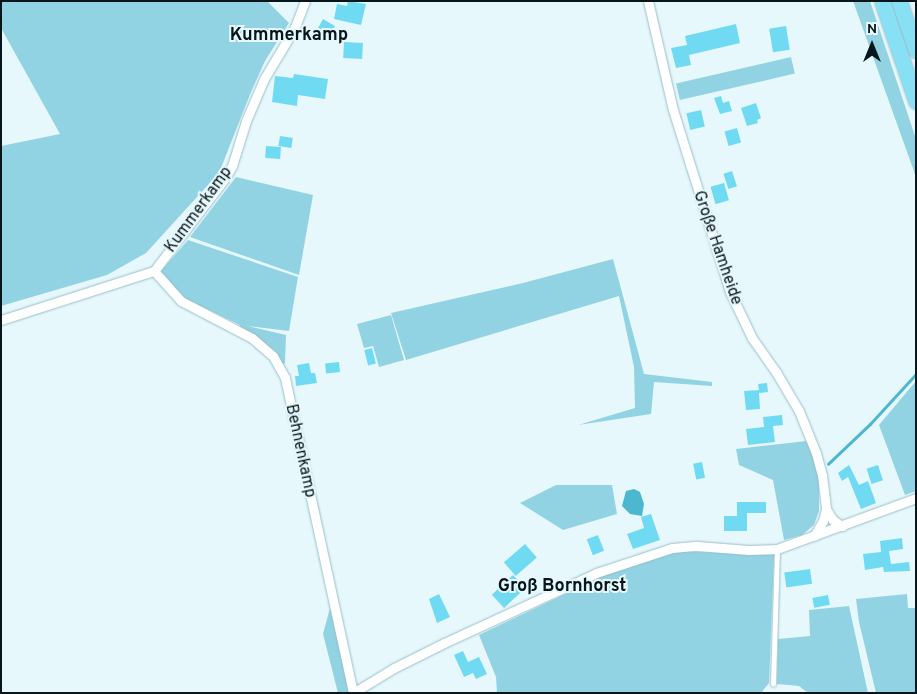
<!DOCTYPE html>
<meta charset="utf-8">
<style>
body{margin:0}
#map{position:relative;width:917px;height:694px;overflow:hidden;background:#e7f8fc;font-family:Overpass,sans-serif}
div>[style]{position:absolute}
.green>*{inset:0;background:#92d3e3;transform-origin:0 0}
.water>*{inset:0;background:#4bb8d0}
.stream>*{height:2.5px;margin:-1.25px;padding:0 1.25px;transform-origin:1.25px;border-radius:1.25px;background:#4bb8d0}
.building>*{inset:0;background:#70daf2;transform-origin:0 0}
.roads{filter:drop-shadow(0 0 1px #97bfca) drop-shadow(0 0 1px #97bfca)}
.lane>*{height:4.5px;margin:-2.25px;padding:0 2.25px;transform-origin:2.25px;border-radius:2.25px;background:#fff}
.street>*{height:9px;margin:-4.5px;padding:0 4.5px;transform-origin:4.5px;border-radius:4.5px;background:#fff}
.highway>*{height:15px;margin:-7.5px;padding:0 7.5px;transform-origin:7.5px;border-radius:7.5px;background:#88e0f5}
span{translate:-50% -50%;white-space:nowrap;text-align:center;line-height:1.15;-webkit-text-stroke:4px #e7f8fc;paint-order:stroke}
.street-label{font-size:16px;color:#07161a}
.neighbourhood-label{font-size:18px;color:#07161a;font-weight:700}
.frame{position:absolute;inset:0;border:2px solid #07161a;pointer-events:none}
.north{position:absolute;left:847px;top:20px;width:50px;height:50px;-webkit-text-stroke:4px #e7f8fc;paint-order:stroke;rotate:0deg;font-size:14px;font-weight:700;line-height:20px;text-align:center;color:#07161a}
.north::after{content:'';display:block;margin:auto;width:18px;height:22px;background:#07161a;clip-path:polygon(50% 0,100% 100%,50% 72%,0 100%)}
</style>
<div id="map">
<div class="green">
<i style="clip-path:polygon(1px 1px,267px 1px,289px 23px,265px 61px,251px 92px,219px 173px,146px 253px,107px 275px,1px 306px,1px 146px,60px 134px,1px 28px)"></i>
<i style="clip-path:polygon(853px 1px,870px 1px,916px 139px,916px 177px)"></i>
<i style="left:791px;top:57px;width:17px;height:118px;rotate:77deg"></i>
<i style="clip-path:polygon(236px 177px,313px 195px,299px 275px,190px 237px)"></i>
<i style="clip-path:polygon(188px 240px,298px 277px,289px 331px,248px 326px,286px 335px,285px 363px,282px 365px,275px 351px,254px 336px,238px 328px,240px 325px,184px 298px,161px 271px)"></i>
<i style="clip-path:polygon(613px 259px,644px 374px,712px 382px,712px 386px,654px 382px,651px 414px,578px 425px,635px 408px,634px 367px,619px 296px,406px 360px,391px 313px,523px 283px)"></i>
<i style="clip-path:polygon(391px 315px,404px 360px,379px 367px,373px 346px,364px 348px,357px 324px)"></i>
<i style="clip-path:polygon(916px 381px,916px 491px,905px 495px,879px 425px)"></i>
<i style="clip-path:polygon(807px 441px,819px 473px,819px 511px,814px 525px,802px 535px,784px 540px,773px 480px,739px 465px,736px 449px)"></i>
<i style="clip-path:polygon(556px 485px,612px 485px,617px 514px,563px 530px,520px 503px)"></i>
<i style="clip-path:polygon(678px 551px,774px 555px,769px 683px,761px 693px,497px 693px,496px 677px,479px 635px,603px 576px)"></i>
<i style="clip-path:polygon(907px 594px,908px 608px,916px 608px,916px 693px,876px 693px,859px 622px,856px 599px)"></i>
<i style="clip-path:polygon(849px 606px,868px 693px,808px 693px,799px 686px,777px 684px,778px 639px,810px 636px,809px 610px)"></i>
<i style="clip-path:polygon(330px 608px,350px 691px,349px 693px,338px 693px,323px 634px)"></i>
</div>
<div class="water">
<i style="clip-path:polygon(634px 489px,640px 492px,644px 504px,642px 516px,630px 514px,622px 506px,626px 491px)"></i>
</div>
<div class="stream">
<i style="left:828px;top:464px;width:58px;rotate:-43.6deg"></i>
<i style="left:870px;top:424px;width:68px;rotate:-47.4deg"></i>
</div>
<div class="building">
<i style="clip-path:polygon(348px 1px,366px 4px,361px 25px,334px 19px,337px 4px,347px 6px)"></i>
<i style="clip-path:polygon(323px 19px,335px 26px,331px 34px,318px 28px)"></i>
<i style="clip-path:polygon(736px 24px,740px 43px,689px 55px,691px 65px,676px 68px,671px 48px,687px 45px,685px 36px)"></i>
<i style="left:786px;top:26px;width:24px;height:17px;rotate:81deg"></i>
<i style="left:344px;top:42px;width:19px;height:16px;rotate:3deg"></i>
<i style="clip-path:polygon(294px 74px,328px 79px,325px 99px,298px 95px,297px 106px,272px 102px,275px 76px,293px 78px)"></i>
<i style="clip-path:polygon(721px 96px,723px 103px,729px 101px,732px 111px,720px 114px,714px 98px)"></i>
<i style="clip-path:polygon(756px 103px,761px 118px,757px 120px,758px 123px,747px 126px,741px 108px)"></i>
<i style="left:701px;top:110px;width:17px;height:15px;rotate:77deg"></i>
<i style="left:737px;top:128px;width:15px;height:13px;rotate:74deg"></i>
<i style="left:280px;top:136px;width:13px;height:10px;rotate:9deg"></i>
<i style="left:266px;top:146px;width:15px;height:12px;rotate:4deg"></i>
<i style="left:732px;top:171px;width:16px;height:9px;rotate:72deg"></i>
<i style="left:724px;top:183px;width:18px;height:14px;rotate:74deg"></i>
<i style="left:372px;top:348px;width:16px;height:8px;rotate:76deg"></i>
<i style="left:339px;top:362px;width:10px;height:14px;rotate:84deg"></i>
<i style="clip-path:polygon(309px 363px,311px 373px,315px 373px,317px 383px,296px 386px,295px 376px,299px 376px,297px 365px)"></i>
<i style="clip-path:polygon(767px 383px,768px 392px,759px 393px,760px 409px,746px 410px,744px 391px,759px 390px,758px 384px)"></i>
<i style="clip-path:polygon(782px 415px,783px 425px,773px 426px,775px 442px,748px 445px,746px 429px,764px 427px,763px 417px)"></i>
<i style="left:702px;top:462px;width:16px;height:9px;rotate:79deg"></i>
<i style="clip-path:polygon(849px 465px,859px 485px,868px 481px,876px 503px,861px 509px,848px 477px,842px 481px,838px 473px)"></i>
<i style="left:878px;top:465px;width:16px;height:12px;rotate:72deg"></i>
<i style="clip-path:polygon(737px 502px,766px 502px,766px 513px,747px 513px,747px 531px,724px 531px,724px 516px,737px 516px)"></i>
<i style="clip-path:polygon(651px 514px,660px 540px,633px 549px,627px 534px,644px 528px,641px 517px)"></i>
<i style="left:598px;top:535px;width:17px;height:12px;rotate:69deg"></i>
<i style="clip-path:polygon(902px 538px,903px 549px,889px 551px,891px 564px,909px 562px,910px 571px,884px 572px,883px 567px,865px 570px,863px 554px,881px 552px,880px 541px)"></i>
<i style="left:525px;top:544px;width:18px;height:28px;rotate:49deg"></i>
<i style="left:810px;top:569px;width:15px;height:26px;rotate:82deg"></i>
<i style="left:513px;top:575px;width:18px;height:29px;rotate:47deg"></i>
<i style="clip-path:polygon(439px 594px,450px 617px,437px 623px,429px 599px)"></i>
<i style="left:828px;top:595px;width:10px;height:16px;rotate:79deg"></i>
<i style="clip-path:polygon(463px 651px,468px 662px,479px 657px,487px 674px,476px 679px,473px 673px,464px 677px,454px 655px)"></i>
</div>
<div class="roads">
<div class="lane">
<i style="left:773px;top:684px;width:135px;rotate:-88.3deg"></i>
</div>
<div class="street">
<i style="left:648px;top:1px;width:112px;rotate:77.1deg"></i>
<i style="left:673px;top:110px;width:191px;rotate:72.6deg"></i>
<i style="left:730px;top:292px;width:51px;rotate:64.4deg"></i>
<i style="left:752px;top:338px;width:42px;rotate:54.8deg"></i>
<i style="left:776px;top:372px;width:45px;rotate:59.5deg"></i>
<i style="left:799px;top:411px;width:45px;rotate:68deg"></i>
<i style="left:816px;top:453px;width:23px;rotate:75deg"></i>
<i style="left:822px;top:475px;width:34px;rotate:83deg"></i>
<i style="left:826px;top:509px;width:13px;rotate:58deg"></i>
<i style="left:833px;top:520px;width:11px;rotate:34deg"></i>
<i style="left:154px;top:271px;width:40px;rotate:48deg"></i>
<i style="left:181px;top:301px;width:80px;rotate:27.5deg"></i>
<i style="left:252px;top:338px;width:28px;rotate:41deg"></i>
<i style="left:273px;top:356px;width:25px;rotate:61deg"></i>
<i style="left:285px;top:378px;width:321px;rotate:77.8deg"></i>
<i style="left:1px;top:320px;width:161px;rotate:-17.8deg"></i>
<i style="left:154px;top:271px;width:117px;rotate:-52.6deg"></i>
<i style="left:225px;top:178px;width:14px;rotate:-60deg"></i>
<i style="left:232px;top:166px;width:47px;rotate:-72.7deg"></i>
<i style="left:246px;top:121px;width:46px;rotate:-66.8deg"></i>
<i style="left:264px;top:79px;width:61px;rotate:-59.2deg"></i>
<i style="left:295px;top:27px;width:28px;rotate:-69deg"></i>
<i style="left:814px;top:536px;width:17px;rotate:-59deg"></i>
<i style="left:823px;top:521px;width:12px;rotate:-76deg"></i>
<i style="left:353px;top:693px;width:48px;rotate:-31.4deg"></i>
<i style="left:394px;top:668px;width:56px;rotate:-26.6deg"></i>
<i style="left:444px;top:643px;width:167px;rotate:-24.7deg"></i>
<i style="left:596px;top:573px;width:80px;rotate:-18.2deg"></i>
<i style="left:672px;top:548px;width:25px;rotate:-5deg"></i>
<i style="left:697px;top:546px;width:52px;rotate:4.4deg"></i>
<i style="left:749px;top:550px;width:28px;rotate:-2deg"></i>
<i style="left:777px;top:549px;width:148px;rotate:-20.1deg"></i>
</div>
<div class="highway">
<i style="left:882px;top:1px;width:106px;rotate:71.2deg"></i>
<i style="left:899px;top:1px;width:52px;rotate:70.9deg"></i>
</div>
</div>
<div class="street-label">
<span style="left:199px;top:210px;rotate:-54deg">Kummerkamp</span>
<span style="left:717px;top:248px;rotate:71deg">Große Hamheide</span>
<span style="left:300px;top:451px;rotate:78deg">Behnenkamp</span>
</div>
<div class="neighbourhood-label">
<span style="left:289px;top:36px">Kummerkamp</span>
<span style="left:562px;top:587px">Groß Bornhorst</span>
</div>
<div class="frame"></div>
<div class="north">N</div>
</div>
